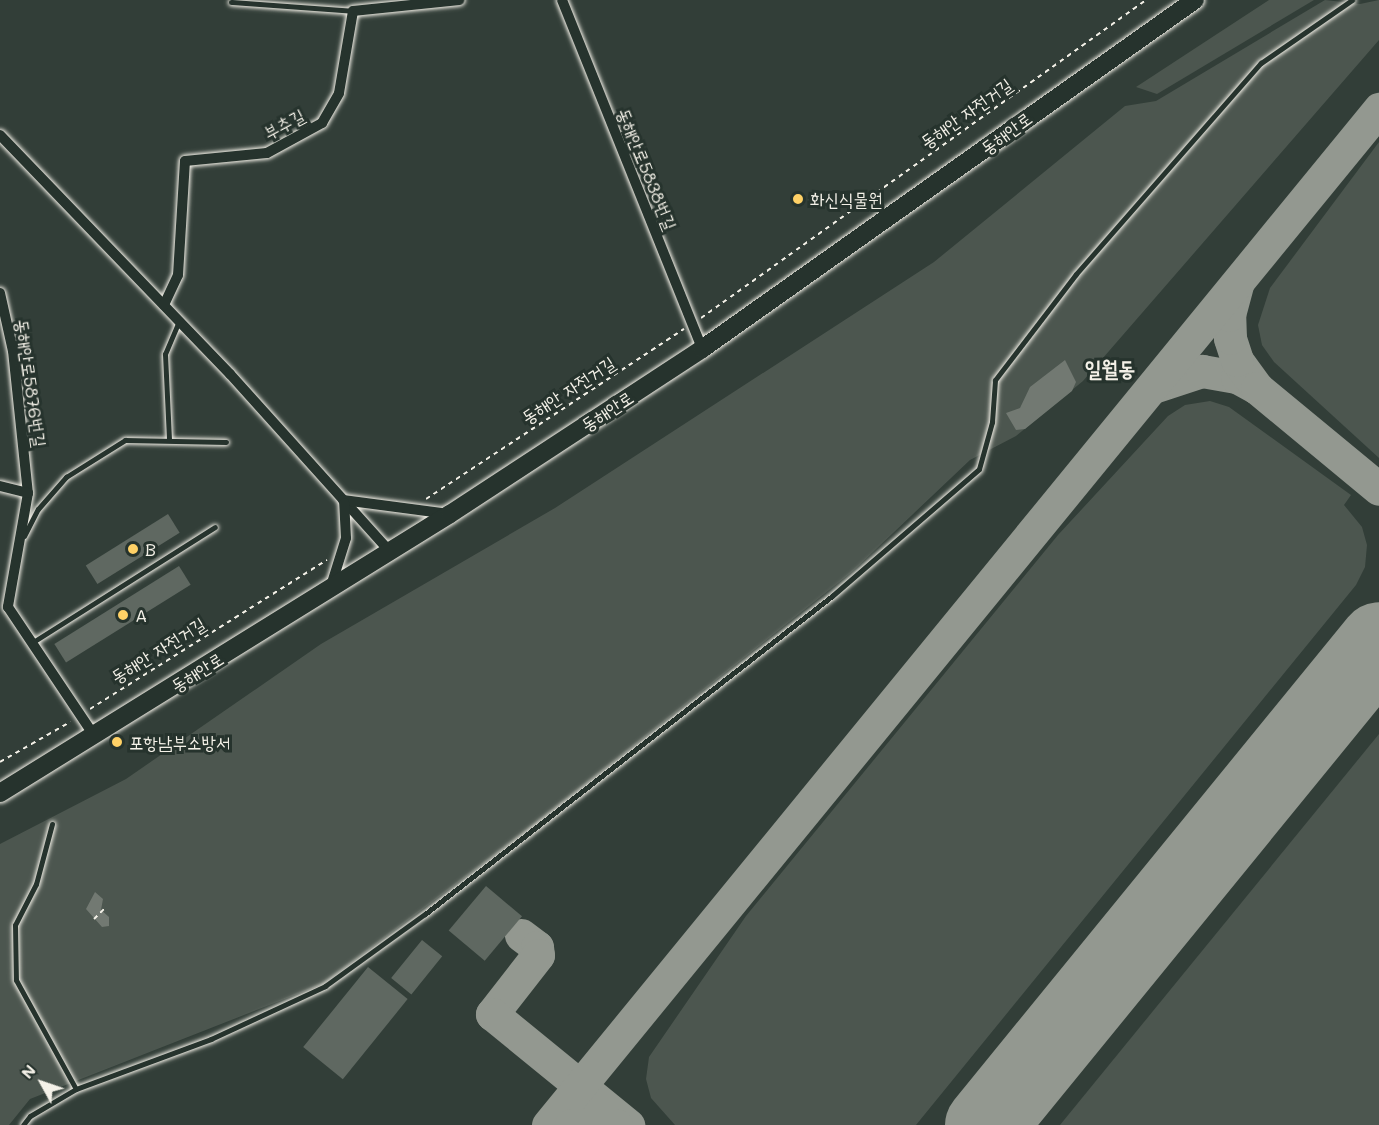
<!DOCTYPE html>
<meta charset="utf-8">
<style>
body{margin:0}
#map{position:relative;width:1379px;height:1125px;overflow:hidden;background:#323e38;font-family:Mali,"Poor Story",sans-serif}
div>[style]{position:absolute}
.green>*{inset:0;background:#4c564f}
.water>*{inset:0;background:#727972}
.taxiway>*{height:33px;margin:-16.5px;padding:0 16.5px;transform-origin:16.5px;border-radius:16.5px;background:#939890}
.runway>*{height:81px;margin:-40.5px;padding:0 40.5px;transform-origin:40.5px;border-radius:40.5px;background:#939890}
.building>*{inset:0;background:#5f6861;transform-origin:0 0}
.path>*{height:2px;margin-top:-1px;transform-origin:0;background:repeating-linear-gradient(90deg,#f4f1e8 0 4.5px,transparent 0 9px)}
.roads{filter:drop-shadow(0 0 2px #f4f1e8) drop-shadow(0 0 2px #f4f1e8)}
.lane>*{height:5px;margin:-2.5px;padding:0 2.5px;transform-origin:2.5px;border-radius:2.5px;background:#26332d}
.street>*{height:10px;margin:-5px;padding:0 5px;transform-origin:5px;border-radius:5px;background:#26332d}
.primary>*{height:18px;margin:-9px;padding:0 9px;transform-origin:9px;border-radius:9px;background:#26332d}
.dots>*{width:16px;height:16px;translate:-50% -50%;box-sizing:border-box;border:3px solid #26332d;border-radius:50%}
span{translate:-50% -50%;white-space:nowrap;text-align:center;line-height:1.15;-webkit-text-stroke:6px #26332d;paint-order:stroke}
.street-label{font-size:18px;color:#f4f1e8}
.poi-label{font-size:18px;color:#f4f1e8}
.left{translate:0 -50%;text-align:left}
.quarter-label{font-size:21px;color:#f4f1e8;font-weight:700}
.north{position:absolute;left:12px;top:1053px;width:60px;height:60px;-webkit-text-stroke:4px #26332d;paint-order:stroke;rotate:310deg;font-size:16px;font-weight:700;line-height:24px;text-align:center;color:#f4f1e8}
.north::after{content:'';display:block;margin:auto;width:21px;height:27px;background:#f4f1e8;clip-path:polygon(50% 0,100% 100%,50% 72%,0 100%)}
</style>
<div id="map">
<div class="green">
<i style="clip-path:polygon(1269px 0,1314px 0,1157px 94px,1136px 87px)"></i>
<i style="clip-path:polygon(1325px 0,1360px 4px,1379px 0,1379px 40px,1083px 381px,1016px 436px,970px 460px,853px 571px,528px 830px,323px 984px,30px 1099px,9px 1125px,0 1125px,0 844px,126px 779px,321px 644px,555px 508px,934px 262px,1125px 106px,1156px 101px)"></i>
<i style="clip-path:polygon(1379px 142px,1379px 458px,1274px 362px,1262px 345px,1258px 325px,1270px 288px)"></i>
<i style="clip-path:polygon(1210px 401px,1229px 407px,1351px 495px,1344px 505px,1362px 527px,1367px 545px,1365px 567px,1356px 585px,916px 1125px,675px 1125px,651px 1098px,646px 1079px,649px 1057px,746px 916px,1058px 535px,1168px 416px,1185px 405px)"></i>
<i style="clip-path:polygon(1379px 734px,1379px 1125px,1060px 1125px)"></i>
</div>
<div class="water">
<i style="clip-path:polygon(1065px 360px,1076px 382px,1072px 391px,1025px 429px,1016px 430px,1006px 413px,1020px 408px,1030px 387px)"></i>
<i style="clip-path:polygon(95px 892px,103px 899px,101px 910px,109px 917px,109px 926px,102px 927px,86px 909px)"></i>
</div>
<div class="taxiway">
<i style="left:1153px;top:387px;width:52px;rotate:-18.1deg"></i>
<i style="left:1202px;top:371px;width:36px;rotate:10deg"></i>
<i style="left:1237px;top:377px;width:23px;rotate:29deg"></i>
<i style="left:1257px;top:388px;width:34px;rotate:-126deg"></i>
<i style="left:1237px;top:360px;width:23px;rotate:-108deg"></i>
<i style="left:1230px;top:338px;width:23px;rotate:-92deg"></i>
<i style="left:1229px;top:315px;width:31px;rotate:-75deg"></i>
<i style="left:1257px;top:388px;width:158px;rotate:39.6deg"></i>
<i style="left:521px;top:935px;width:20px;rotate:37deg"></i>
<i style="left:537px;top:947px;width:8px;rotate:83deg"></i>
<i style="left:538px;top:955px;width:75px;rotate:127.9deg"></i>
<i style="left:492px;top:1014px;width:176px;rotate:39.2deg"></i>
<i style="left:548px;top:1125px;width:1313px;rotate:-50.72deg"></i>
<i style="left:571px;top:1125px;width:45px"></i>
</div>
<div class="runway">
<i style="left:985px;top:1125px;width:623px;rotate:-50.79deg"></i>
</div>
<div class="building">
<i style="left:168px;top:514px;width:22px;height:97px;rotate:58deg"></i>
<i style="left:179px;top:566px;width:22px;height:147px;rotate:58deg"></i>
<i style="left:486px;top:886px;width:47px;height:58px;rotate:40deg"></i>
<i style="left:422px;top:940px;width:26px;height:49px;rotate:39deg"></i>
<i style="left:368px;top:967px;width:51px;height:103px;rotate:39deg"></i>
</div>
<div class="path">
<i style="left:701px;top:318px;width:547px;rotate:-35.55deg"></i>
<i style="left:426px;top:499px;width:309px;rotate:-33.4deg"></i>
<i style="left:90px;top:709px;width:280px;rotate:-32.2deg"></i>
<i style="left:0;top:762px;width:81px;rotate:-29.7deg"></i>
<i style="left:94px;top:919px;width:14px;rotate:-45deg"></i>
</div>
<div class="roads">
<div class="lane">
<i style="left:231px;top:2px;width:122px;rotate:4.2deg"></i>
<i style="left:169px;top:439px;width:85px;rotate:-92.7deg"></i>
<i style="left:165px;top:354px;width:36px;rotate:-67deg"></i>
<i style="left:24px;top:536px;width:30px;rotate:-63deg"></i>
<i style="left:38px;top:509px;width:43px;rotate:-48.8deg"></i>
<i style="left:66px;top:477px;width:70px;rotate:-32.1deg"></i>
<i style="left:125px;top:440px;width:101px;rotate:1.1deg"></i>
<i style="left:33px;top:642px;width:215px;rotate:-32.3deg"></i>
<i style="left:52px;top:824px;width:62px;rotate:104.9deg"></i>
<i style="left:36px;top:884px;width:46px;rotate:117.1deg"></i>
<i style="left:15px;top:925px;width:55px;rotate:89deg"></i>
<i style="left:16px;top:980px;width:124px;rotate:61.2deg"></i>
<i style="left:23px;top:1125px;width:11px;rotate:-52deg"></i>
<i style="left:30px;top:1116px;width:53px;rotate:-30.4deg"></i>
<i style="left:76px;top:1089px;width:144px;rotate:-20.3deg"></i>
<i style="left:211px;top:1039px;width:126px;rotate:-24.9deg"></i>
<i style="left:325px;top:986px;width:123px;rotate:-35.8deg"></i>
<i style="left:425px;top:914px;width:517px;rotate:-38deg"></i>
<i style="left:832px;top:596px;width:194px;rotate:-40.8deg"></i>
<i style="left:979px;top:469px;width:49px;rotate:-74.5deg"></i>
<i style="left:992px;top:422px;width:42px;rotate:-85.9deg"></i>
<i style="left:995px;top:380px;width:133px;rotate:-52.6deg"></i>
<i style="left:1076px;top:274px;width:281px;rotate:-48.8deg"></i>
<i style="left:1261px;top:63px;width:111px;rotate:-34.7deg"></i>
</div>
<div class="street">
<i style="left:562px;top:0;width:376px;rotate:68.1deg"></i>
<i style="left:0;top:135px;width:332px;rotate:46.1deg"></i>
<i style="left:230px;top:374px;width:239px;rotate:48deg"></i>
<i style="left:0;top:293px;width:59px;rotate:77.4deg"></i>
<i style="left:13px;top:351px;width:143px;rotate:84deg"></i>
<i style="left:28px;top:493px;width:116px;rotate:100deg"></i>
<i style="left:8px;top:607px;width:156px;rotate:56.2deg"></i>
<i style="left:164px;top:305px;width:33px;rotate:-65deg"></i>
<i style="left:178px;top:275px;width:114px;rotate:-86.5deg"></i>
<i style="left:185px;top:161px;width:82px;rotate:-5.6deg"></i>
<i style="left:267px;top:153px;width:63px;rotate:-28.6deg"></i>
<i style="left:322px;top:123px;width:34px;rotate:-60deg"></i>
<i style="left:339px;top:93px;width:83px;rotate:-80.3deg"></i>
<i style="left:353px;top:11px;width:107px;rotate:-5.9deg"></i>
<i style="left:0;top:486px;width:29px;rotate:14deg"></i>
<i style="left:343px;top:500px;width:107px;rotate:7.5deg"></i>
<i style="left:331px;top:586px;width:50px;rotate:-72.6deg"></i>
<i style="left:346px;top:538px;width:35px;rotate:-93deg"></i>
</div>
<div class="primary">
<i style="left:0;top:793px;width:529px;rotate:-31.8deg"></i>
<i style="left:450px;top:514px;width:301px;rotate:-33.2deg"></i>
<i style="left:702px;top:349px;width:604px;rotate:-35.3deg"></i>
</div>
</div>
<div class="dots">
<i style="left:798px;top:199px;background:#ffd166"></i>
<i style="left:133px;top:549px;background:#ffd166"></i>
<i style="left:123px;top:615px;background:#ffd166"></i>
<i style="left:117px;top:742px;background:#ffd166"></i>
</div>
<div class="street-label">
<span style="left:966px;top:113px;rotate:-35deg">동해안 자전거길</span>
<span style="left:284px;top:124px;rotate:-28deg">부추길</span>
<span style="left:1006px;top:133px;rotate:-36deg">동해안로</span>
<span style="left:647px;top:169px;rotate:68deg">동해안로5838번길</span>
<span style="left:31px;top:383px;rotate:82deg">동해안로5876번길</span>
<span style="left:568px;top:390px;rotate:-33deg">동해안 자전거길</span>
<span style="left:607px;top:411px;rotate:-33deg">동해안로</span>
<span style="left:158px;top:650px;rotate:-32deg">동해안 자전거길</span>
<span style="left:197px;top:672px;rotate:-32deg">동해안로</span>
</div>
<div class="poi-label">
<span class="left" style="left:810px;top:199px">화신식물원</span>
<span class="left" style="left:145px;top:549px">B</span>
<span class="left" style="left:135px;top:615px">A</span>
<span class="left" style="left:129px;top:742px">포항남부소방서</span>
</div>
<div class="quarter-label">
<span style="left:1110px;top:368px">일월동</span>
</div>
<div class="north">N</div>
</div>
